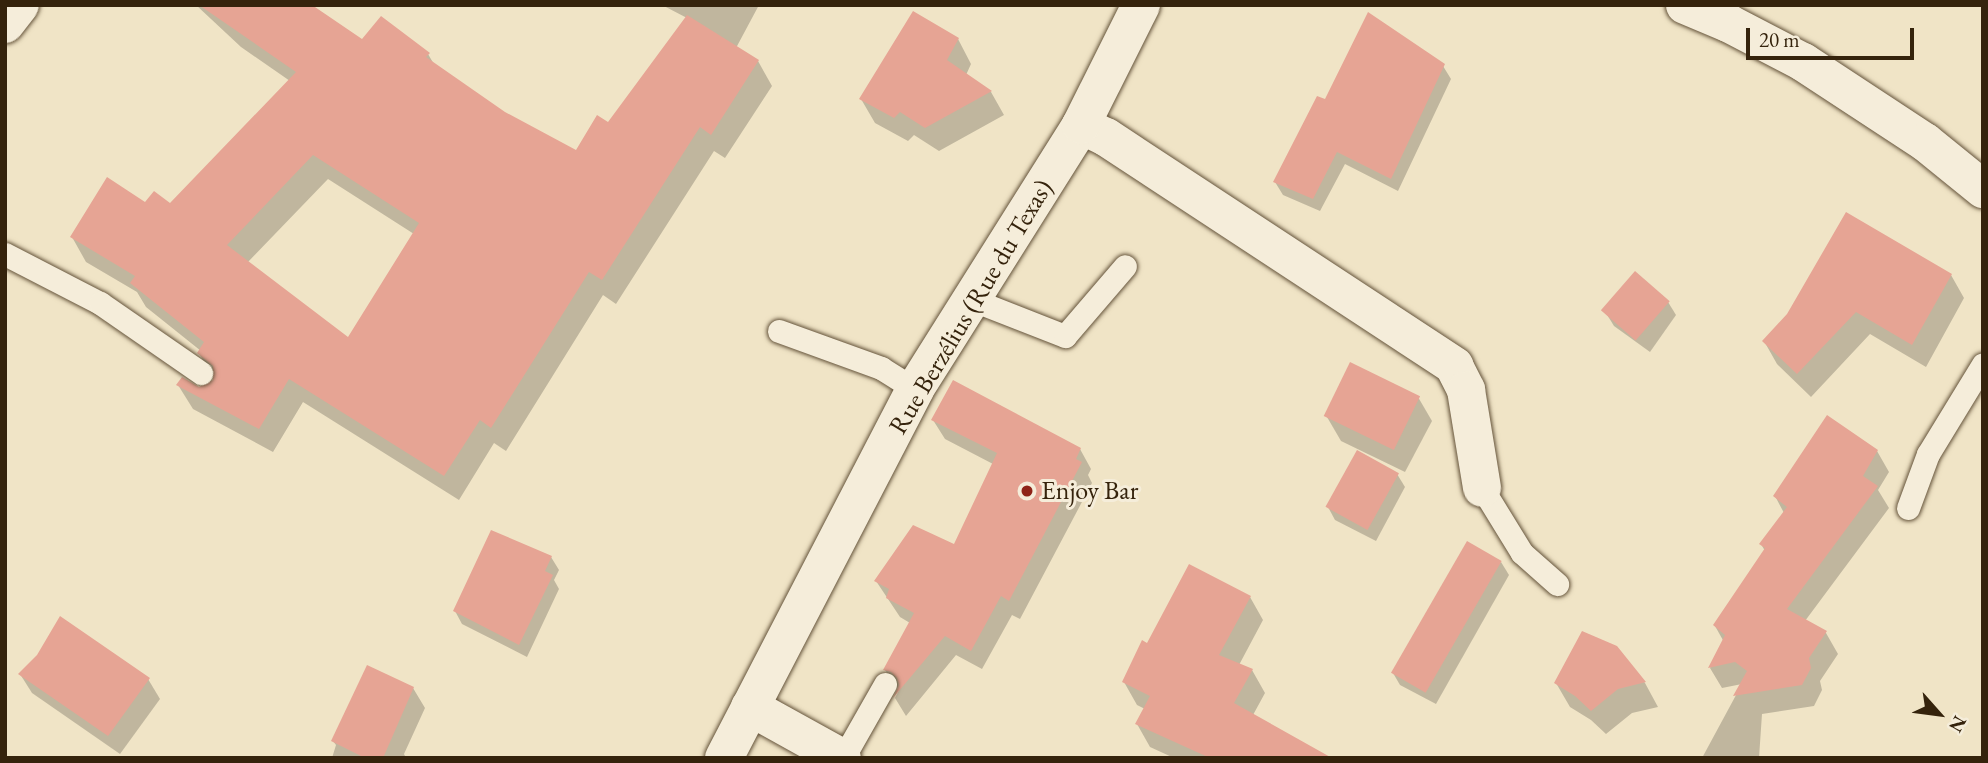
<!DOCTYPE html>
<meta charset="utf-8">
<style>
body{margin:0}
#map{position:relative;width:1988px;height:763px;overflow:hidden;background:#f0e4c6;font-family:"EB Garamond",serif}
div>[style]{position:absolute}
.shadow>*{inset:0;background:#0003}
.building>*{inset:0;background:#e6a494;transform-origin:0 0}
.roads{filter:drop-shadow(0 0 2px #64533a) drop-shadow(0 0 2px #64533a)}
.service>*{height:23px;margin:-11.5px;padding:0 11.5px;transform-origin:11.5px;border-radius:11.5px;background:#f5edda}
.minor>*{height:38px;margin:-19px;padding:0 19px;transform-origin:19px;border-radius:19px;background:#f5edda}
.dots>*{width:19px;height:19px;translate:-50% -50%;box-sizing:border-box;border:4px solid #f5edda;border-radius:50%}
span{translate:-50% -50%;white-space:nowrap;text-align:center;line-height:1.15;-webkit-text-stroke:6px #f5edda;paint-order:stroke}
.street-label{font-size:26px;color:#35230c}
.poi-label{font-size:26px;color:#35230c}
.left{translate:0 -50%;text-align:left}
.frame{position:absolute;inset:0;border:7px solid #35230c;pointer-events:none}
.north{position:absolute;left:1904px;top:679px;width:70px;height:70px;-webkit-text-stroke:5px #f5edda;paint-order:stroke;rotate:118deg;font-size:19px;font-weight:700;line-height:28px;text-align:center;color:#35230c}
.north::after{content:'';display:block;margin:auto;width:24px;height:32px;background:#35230c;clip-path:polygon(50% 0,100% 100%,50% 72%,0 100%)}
.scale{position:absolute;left:1746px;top:28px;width:168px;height:32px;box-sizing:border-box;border:4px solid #35230c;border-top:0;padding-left:9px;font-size:21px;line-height:24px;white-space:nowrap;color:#35230c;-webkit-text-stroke:5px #f5edda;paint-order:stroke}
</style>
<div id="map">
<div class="shadow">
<i style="clip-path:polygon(evenodd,196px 5px,311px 5px,363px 41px,428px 54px,435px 66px,504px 114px,576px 152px,608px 124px,687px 18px,662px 5px,759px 5px,736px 48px,758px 61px,772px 86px,725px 158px,714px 151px,616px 304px,603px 295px,506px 451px,494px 443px,459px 500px,303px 402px,273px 452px,193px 409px,178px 385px,199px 389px,215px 381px,199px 353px,201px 351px,146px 307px,137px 292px,86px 262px,72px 237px,145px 204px,170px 205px,290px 81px,241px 47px,196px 5px,328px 179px,414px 234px,348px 339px,247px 263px,328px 179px)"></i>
<i style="clip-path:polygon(958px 39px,971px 64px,966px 75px,991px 92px,1004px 115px,939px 151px,914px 135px,908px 141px,875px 123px,861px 99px)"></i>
<i style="clip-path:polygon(1443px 66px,1451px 79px,1398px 191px,1345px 164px,1320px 211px,1283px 195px,1275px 182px,1326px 101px)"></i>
<i style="clip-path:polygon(1951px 275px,1964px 298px,1926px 367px,1870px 334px,1811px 397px,1777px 364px,1764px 341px)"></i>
<i style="clip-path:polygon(1668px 302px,1676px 315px,1650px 352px,1614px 326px,1606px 313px)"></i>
<i style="clip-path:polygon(1418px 397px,1432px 421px,1405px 472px,1341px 441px,1327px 417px)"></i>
<i style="clip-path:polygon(933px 420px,1080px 449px,1091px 469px,1088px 475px,1092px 483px,1020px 619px,1012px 615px,982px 669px,956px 655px,906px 716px,895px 698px,899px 690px,885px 670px,910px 623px,900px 617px,876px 581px,955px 547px,993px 464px,945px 439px)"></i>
<i style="clip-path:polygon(1877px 451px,1889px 472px,1878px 490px,1889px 508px,1805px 621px,1826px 633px,1838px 654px,1820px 681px,1822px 690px,1814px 706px,1762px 714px,1759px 758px,1702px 758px,1742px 684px,1722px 688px,1710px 668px,1724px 642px,1715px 626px,1765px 551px,1761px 544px,1784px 513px,1775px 496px)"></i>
<i style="clip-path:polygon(1397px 474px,1405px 487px,1376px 541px,1335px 520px,1328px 507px)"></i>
<i style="clip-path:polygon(551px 557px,559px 570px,554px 580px,559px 589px,527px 657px,462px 624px,455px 611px)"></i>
<i style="clip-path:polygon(1501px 562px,1509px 575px,1436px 704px,1400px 685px,1393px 673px)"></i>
<i style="clip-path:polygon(1250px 597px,1263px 620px,1239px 665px,1252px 670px,1265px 693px,1253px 715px,1329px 758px,1174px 758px,1150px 747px,1137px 724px,1145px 709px,1137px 705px,1124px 682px,1148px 645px)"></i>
<i style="clip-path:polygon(1616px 647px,1645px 683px,1658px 707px,1632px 713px,1606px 734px,1591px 720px,1570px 707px,1556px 683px)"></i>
<i style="clip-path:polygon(20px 674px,148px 679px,160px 699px,120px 754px,32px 693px)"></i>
<i style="clip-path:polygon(413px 688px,425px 708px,404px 754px,406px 758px,332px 758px,336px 745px,333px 741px)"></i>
</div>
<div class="building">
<i style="clip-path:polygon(evenodd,199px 5px,312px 5px,362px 39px,381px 16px,430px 53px,426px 57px,505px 112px,576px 150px,597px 115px,608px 122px,687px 15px,759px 60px,711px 135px,700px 127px,602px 280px,589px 272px,491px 428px,480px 420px,444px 476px,289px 379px,259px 429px,176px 385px,182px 377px,199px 387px,213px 380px,213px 366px,197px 353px,204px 342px,130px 283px,135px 276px,70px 237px,107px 177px,145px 202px,154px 191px,170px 203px,296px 72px,199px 5px,313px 155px,419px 223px,348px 337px,227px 245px,313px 155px)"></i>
<i style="clip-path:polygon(913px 11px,959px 38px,947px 60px,992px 91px,925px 128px,900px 112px,894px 118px,859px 99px)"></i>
<i style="clip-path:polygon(1368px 12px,1445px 64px,1391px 179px,1337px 152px,1313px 199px,1273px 182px,1317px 96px,1325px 99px)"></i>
<i style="clip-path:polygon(1846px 212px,1952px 274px,1912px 345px,1856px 312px,1797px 374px,1762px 341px,1787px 314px)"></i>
<i style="left:1635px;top:271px;width:46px;height:52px;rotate:41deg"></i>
<i style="left:1350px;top:362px;width:78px;height:60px;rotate:26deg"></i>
<i style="clip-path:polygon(953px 380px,1081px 448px,1076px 459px,1082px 462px,1009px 601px,1001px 596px,971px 651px,945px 636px,893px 698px,899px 685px,897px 678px,891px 672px,883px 670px,914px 613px,886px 598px,889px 589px,874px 581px,913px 525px,954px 544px,997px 453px,931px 420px)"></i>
<i style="clip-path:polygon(1827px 415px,1878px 450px,1863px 476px,1878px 486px,1787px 609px,1827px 631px,1809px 658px,1811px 668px,1802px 685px,1733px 696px,1747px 671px,1735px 662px,1708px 668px,1725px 635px,1713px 625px,1765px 548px,1759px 544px,1787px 507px,1773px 496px)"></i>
<i style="left:1357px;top:450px;width:48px;height:65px;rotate:29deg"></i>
<i style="clip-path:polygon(491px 530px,552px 556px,545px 571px,553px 575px,519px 645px,453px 611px)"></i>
<i style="left:1467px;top:541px;width:40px;height:152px;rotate:30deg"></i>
<i style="clip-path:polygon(1189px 564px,1251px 596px,1219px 655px,1253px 669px,1234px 703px,1332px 758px,1210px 758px,1135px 724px,1150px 696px,1122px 682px,1142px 640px,1147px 643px)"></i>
<i style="clip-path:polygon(60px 616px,150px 678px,108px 736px,18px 674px,37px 655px)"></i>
<i style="clip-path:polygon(1582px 631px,1617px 646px,1646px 682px,1618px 689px,1591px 711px,1575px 696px,1554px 683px)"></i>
<i style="clip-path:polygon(367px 665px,414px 687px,383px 758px,365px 758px,331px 741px)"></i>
</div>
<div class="roads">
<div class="service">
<i style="left:5px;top:254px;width:107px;rotate:27.3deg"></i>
<i style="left:100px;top:303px;width:123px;rotate:34.7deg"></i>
<i style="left:973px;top:300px;width:99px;rotate:21.4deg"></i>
<i style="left:1065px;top:336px;width:92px;rotate:-49.4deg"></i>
<i style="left:779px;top:331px;width:109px;rotate:19.9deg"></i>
<i style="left:881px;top:368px;width:40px;rotate:32deg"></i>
<i style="left:1482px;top:488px;width:76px;rotate:58.4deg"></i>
<i style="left:1522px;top:553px;width:47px;rotate:41.5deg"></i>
<i style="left:1908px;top:508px;width:58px;rotate:-69.7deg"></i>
<i style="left:1928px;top:454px;width:105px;rotate:-58.6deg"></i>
<i style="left:843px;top:758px;width:85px;rotate:-60.4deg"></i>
</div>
<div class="minor">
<i style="left:1685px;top:5px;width:47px;rotate:22.7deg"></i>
<i style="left:1728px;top:23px;width:85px;rotate:27.5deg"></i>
<i style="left:1803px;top:62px;width:146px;rotate:33.3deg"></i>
<i style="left:1925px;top:142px;width:75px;rotate:39deg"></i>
<i style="left:5px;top:24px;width:24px;rotate:-52deg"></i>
<i style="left:1081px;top:125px;width:28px;rotate:26deg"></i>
<i style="left:1106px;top:137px;width:417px;rotate:33.3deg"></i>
<i style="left:1454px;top:366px;width:27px;rotate:63deg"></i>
<i style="left:1466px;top:390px;width:99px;rotate:80.7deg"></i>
<i style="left:750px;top:707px;width:105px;rotate:29deg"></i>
<i style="left:724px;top:758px;width:416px;rotate:-62.6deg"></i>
<i style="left:915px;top:389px;width:312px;rotate:-57.8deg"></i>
<i style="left:1081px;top:125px;width:134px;rotate:-63.4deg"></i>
</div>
</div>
<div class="dots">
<i style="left:1027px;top:491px;background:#8f2418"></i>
</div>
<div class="street-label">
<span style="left:971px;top:307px;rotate:-59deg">Rue Berzélius (Rue du Texas)</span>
</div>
<div class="poi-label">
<span class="left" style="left:1041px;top:491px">Enjoy Bar</span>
</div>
<div class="frame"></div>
<div class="north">N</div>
<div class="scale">20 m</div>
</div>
